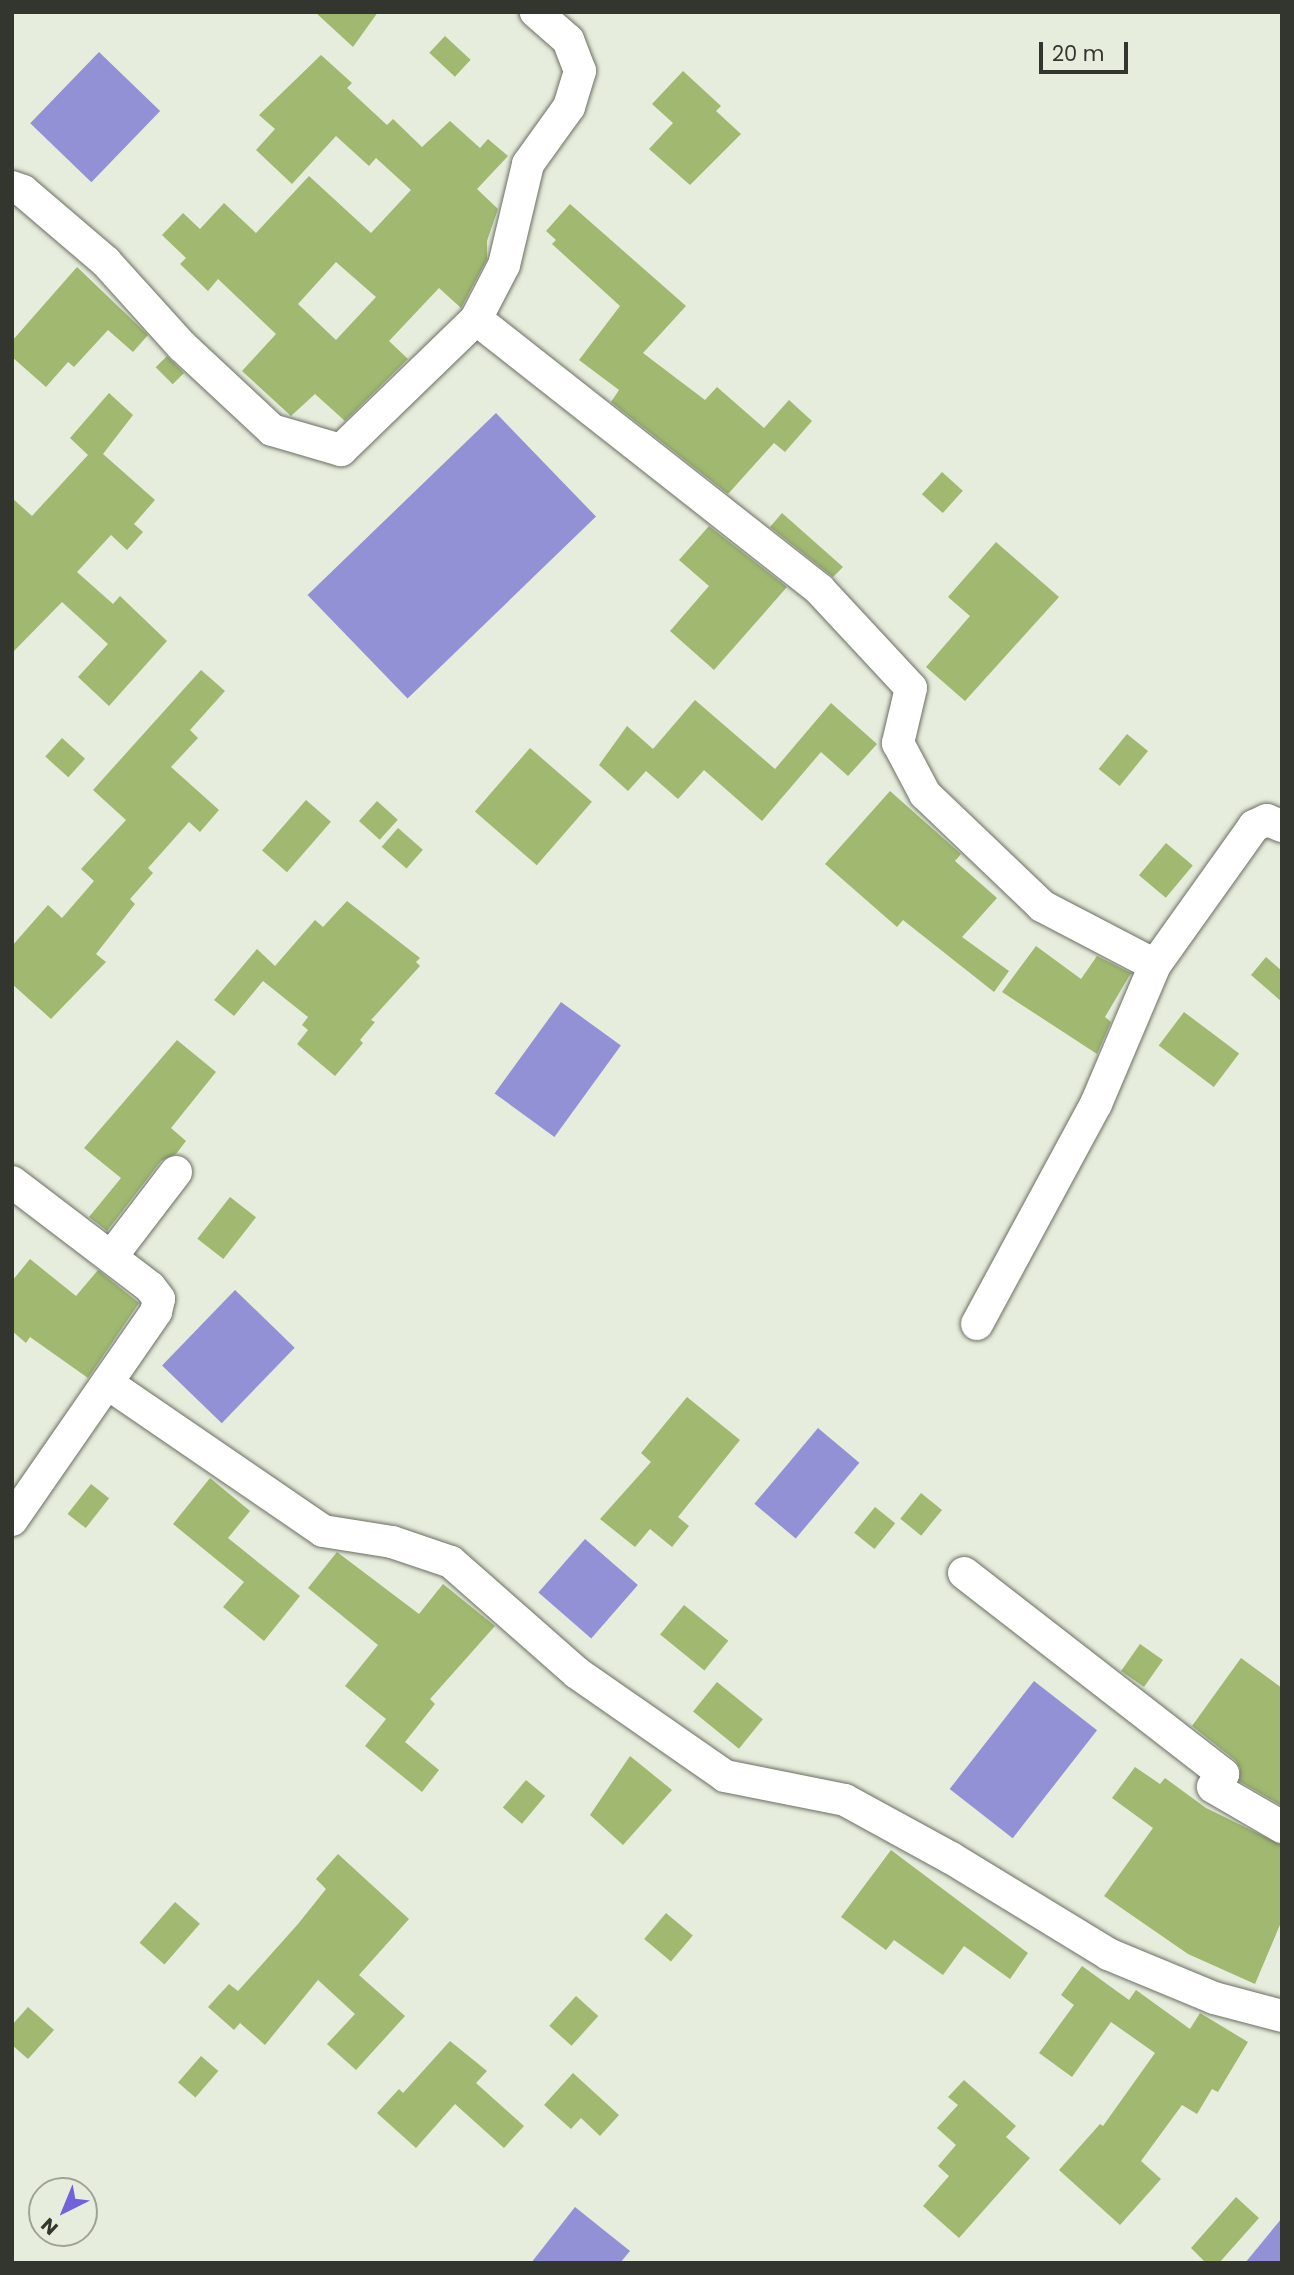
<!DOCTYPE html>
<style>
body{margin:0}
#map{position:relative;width:1294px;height:2275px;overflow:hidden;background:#e7eddd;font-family:Poppins,sans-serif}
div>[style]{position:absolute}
.water>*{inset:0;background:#9391d6;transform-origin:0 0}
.building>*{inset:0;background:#a0b870;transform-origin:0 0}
.roads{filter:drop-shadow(0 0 2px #6a6f62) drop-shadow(0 0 2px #6a6f62)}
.minor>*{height:32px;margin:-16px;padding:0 16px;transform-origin:16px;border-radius:16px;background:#fff}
span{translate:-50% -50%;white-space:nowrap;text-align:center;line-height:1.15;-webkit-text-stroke:7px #e7eddd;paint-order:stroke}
.frame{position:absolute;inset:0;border:14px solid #33352f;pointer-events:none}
.north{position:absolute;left:28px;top:2177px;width:70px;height:70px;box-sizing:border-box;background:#e7eddd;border:2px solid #9fa397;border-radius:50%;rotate:223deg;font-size:19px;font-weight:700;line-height:28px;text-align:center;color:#33352f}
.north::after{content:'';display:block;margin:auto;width:24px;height:32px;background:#7162dc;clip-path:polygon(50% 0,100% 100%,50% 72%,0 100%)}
.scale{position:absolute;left:1039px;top:42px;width:89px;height:32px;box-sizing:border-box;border:4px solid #33352f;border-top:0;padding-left:9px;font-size:21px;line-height:24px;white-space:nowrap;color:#33352f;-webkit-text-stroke:5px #e7eddd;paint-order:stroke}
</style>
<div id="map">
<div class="water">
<i style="left:99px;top:52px;width:85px;height:99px;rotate:44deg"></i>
<i style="left:496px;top:413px;width:144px;height:262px;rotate:46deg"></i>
<i style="left:561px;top:1002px;width:74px;height:113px;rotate:36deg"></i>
<i style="left:235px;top:1290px;width:83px;height:105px;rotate:44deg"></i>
<i style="left:818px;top:1428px;width:54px;height:99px;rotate:40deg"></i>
<i style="left:585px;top:1539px;width:70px;height:71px;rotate:41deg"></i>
<i style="left:1034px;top:1681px;width:80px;height:137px;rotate:38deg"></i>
<i style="clip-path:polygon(575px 2207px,630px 2251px,620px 2263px,531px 2263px)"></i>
<i style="clip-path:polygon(1282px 2218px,1282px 2263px,1245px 2263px)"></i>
</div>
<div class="building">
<i style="clip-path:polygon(315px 12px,378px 12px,353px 47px)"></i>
<i style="left:445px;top:36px;width:35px;height:23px;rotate:43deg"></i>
<i style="clip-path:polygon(evenodd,321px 55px,352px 83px,347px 88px,387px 125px,393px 119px,422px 147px,450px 121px,480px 148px,488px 139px,508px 156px,477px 189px,498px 209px,487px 241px,487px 259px,461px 308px,439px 288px,389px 341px,408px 359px,345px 421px,315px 394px,291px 416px,242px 371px,276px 334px,218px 279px,208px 291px,180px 264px,186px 258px,162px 235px,183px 213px,200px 229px,224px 203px,256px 233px,309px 176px,371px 233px,411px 190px,376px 158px,369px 166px,336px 136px,292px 184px,256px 150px,275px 129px,259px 115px,321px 55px,336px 262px,376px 297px,336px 340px,298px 304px,336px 262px)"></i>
<i style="clip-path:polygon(683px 71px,721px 106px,716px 111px,741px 134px,690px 185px,649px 149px,673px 123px,652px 104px)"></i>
<i style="clip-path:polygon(570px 204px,686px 306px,643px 353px,705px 400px,717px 387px,764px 428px,789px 400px,812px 421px,785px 452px,774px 443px,728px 494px,611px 402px,619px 390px,579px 360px,620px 306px,552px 244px,556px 240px,546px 231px)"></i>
<i style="clip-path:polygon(77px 267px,148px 335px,133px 352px,108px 330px,74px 367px,68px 362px,46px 387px,12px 357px,12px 341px)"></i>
<i style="left:167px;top:356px;width:24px;height:16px;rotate:45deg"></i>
<i style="clip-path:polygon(109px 393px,133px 415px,103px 454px,155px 500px,134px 524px,143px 532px,127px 550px,111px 535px,77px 572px,113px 604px,120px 596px,167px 641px,109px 706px,78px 677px,108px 644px,62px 602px,12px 653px,12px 498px,32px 516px,88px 455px,70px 438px)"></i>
<i style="left:942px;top:472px;width:28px;height:30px;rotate:42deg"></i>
<i style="clip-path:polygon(782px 513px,843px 567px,833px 577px,770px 527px)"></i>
<i style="clip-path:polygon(709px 526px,787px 587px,714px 670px,670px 631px,709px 586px,679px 560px)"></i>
<i style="clip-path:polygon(996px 542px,1059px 597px,965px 701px,926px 667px,970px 616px,948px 597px)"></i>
<i style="clip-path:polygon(201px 670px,225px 691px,190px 730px,198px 738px,171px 767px,219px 810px,200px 832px,189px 822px,148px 868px,153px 873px,130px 899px,135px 904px,96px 954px,106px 962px,51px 1019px,12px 984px,12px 946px,48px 905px,62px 918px,94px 881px,81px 869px,126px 820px,93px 790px)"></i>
<i style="clip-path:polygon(695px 700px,775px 769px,831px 703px,877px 744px,848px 776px,821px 752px,762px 821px,704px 770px,678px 799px,646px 771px,628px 791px,599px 765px,627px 726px,653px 749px)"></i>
<i style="left:1127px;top:734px;width:27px;height:45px;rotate:39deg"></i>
<i style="left:62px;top:738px;width:31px;height:25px;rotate:42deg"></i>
<i style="left:530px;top:748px;width:82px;height:84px;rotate:41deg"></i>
<i style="clip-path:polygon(890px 791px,961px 854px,955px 861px,997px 898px,962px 937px,1009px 971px,994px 992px,903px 920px,897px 927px,825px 864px)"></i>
<i style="left:306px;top:800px;width:33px;height:67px;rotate:41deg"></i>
<i style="left:377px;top:801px;width:28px;height:27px;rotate:42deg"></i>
<i style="left:398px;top:828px;width:33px;height:25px;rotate:41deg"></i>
<i style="left:1166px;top:843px;width:35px;height:42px;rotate:40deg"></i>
<i style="clip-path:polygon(347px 901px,420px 958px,416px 962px,420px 966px,371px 1020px,375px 1022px,360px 1040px,363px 1043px,335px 1076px,297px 1044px,308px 1030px,302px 1025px,308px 1017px,263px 981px,234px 1016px,214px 1000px,257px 949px,275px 966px,315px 920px,323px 927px)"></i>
<i style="clip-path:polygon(1036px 946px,1081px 979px,1097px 956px,1131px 973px,1105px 1017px,1111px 1022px,1097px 1054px,1002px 992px)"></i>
<i style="clip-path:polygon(1266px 957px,1282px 971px,1282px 1002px,1251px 975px)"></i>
<i style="left:1184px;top:1012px;width:69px;height:42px;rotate:37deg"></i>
<i style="clip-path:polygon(177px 1040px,216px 1072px,171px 1128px,186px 1141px,176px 1154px,161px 1161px,107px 1231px,89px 1217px,121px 1178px,84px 1148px)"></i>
<i style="left:230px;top:1197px;width:33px;height:53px;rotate:38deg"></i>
<i style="clip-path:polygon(30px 1259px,76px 1296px,98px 1270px,139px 1303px,88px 1378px,30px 1337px,26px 1343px,12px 1331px,12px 1281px)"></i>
<i style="clip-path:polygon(687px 1397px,740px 1440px,678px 1517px,689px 1526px,672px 1547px,650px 1529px,635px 1547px,600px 1519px,651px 1462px,641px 1453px)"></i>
<i style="clip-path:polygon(210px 1478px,250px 1511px,228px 1538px,300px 1596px,264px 1641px,223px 1607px,244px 1582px,173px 1524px)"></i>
<i style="left:91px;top:1484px;width:23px;height:38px;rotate:38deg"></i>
<i style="left:921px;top:1493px;width:27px;height:33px;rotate:39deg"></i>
<i style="left:875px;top:1507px;width:26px;height:33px;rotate:39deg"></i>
<i style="clip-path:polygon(337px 1552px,419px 1614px,443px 1584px,495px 1626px,430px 1699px,435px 1704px,405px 1742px,439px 1770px,422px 1792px,365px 1746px,386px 1719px,345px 1686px,378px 1645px,308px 1588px)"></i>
<i style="left:684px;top:1605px;width:57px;height:38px;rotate:39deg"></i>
<i style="left:1140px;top:1644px;width:28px;height:33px;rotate:35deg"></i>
<i style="clip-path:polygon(1241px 1658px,1282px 1688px,1282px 1806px,1239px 1781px,1240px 1768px,1235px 1760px,1192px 1726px)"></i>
<i style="left:717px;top:1682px;width:59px;height:38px;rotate:39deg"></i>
<i style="clip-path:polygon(630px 1756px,672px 1790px,623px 1845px,590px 1815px)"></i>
<i style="clip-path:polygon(1135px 1767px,1160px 1784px,1165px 1778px,1206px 1808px,1282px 1845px,1282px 1920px,1255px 1984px,1188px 1954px,1104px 1896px,1153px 1828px,1112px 1798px)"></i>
<i style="left:526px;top:1780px;width:25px;height:36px;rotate:40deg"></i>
<i style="clip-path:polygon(891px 1850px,1028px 1953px,1010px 1979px,964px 1946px,943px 1975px,894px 1940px,886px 1950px,841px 1917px)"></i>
<i style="clip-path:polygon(338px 1854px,409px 1919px,359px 1975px,405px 2016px,356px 2070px,327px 2044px,355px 2014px,318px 1980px,265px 2045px,240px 2023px,234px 2030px,208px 2007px,229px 1984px,238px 1991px,298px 1924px,326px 1889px,316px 1879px)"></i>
<i style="left:175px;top:1902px;width:33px;height:54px;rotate:41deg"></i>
<i style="left:666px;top:1913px;width:35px;height:34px;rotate:40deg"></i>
<i style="clip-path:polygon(1082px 1966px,1129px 2000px,1136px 1990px,1190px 2029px,1200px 2013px,1248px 2042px,1218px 2092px,1212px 2089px,1197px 2114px,1182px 2105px,1141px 2161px,1161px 2179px,1120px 2225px,1059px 2170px,1100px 2124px,1103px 2126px,1155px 2053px,1111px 2022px,1072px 2077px,1039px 2053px,1074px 2005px,1061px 1995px)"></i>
<i style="left:576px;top:1996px;width:30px;height:40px;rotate:42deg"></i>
<i style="clip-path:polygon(28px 2007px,54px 2030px,28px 2059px,12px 2045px,12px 2025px)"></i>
<i style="clip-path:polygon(450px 2041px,487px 2071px,476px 2083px,524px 2126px,504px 2148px,455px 2104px,416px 2148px,377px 2113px,399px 2089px,403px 2093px)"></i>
<i style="left:201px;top:2056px;width:23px;height:35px;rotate:41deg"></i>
<i style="clip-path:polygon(573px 2073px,619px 2115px,600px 2136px,581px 2118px,571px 2129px,544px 2105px)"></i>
<i style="clip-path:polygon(964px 2080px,1016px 2126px,1006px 2137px,1030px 2158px,959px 2238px,923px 2206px,949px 2176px,938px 2166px,956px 2145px,937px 2128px,958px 2105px,948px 2097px)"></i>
<i style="clip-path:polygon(1236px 2197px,1259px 2218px,1219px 2263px,1206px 2263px,1191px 2248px)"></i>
</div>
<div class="roads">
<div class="minor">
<i style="left:12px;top:187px;width:12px;rotate:20deg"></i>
<i style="left:23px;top:191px;width:109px;rotate:40.5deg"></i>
<i style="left:106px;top:262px;width:113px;rotate:47.9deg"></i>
<i style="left:182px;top:346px;width:123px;rotate:43deg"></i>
<i style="left:272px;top:430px;width:72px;rotate:16.2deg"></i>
<i style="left:341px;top:450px;width:188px;rotate:-44.1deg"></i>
<i style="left:476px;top:319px;width:61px;rotate:-62.6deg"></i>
<i style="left:504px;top:265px;width:104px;rotate:-76.6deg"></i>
<i style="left:528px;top:164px;width:70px;rotate:-54.3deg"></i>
<i style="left:569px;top:107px;width:38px;rotate:-73deg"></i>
<i style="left:580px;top:71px;width:33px;rotate:-111deg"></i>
<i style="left:568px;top:40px;width:43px;rotate:-138.8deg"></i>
<i style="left:476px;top:319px;width:437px;rotate:38.2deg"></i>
<i style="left:819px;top:589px;width:135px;rotate:47.1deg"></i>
<i style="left:911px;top:688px;width:57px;rotate:103.3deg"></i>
<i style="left:898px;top:743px;width:58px;rotate:62.1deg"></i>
<i style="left:925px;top:794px;width:162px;rotate:43.7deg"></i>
<i style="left:1042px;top:906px;width:127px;rotate:27.6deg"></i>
<i style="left:12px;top:1182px;width:173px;rotate:37.3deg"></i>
<i style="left:150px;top:1287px;width:15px;rotate:53deg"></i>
<i style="left:159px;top:1299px;width:13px;rotate:103deg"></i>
<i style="left:156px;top:1312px;width:253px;rotate:124.7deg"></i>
<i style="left:111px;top:1257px;width:107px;rotate:-52.6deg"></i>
<i style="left:977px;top:1324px;width:250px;rotate:-61.6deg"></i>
<i style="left:1096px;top:1104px;width:151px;rotate:-67deg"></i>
<i style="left:1155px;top:965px;width:171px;rotate:-54.5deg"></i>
<i style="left:1254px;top:826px;width:14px;rotate:-25deg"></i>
<i style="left:1267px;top:820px;width:16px;rotate:22deg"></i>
<i style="left:107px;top:1383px;width:262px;rotate:34.4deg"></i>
<i style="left:323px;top:1531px;width:70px;rotate:9.1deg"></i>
<i style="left:392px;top:1542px;width:62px;rotate:18.7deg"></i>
<i style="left:451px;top:1562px;width:168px;rotate:41.4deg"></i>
<i style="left:577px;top:1673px;width:180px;rotate:34.8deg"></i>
<i style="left:725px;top:1776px;width:122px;rotate:11.3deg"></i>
<i style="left:845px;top:1800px;width:121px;rotate:28.7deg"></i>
<i style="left:951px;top:1858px;width:184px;rotate:31.4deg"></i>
<i style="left:1108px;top:1954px;width:115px;rotate:22.5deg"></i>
<i style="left:1214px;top:1998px;width:70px;rotate:14.8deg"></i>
<i style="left:964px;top:1573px;width:328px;rotate:37.8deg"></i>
<i style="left:1223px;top:1774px;width:16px;rotate:128deg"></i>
<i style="left:1213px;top:1787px;width:80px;rotate:30.1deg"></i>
</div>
</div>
<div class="frame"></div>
<div class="north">N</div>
<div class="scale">20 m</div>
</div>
